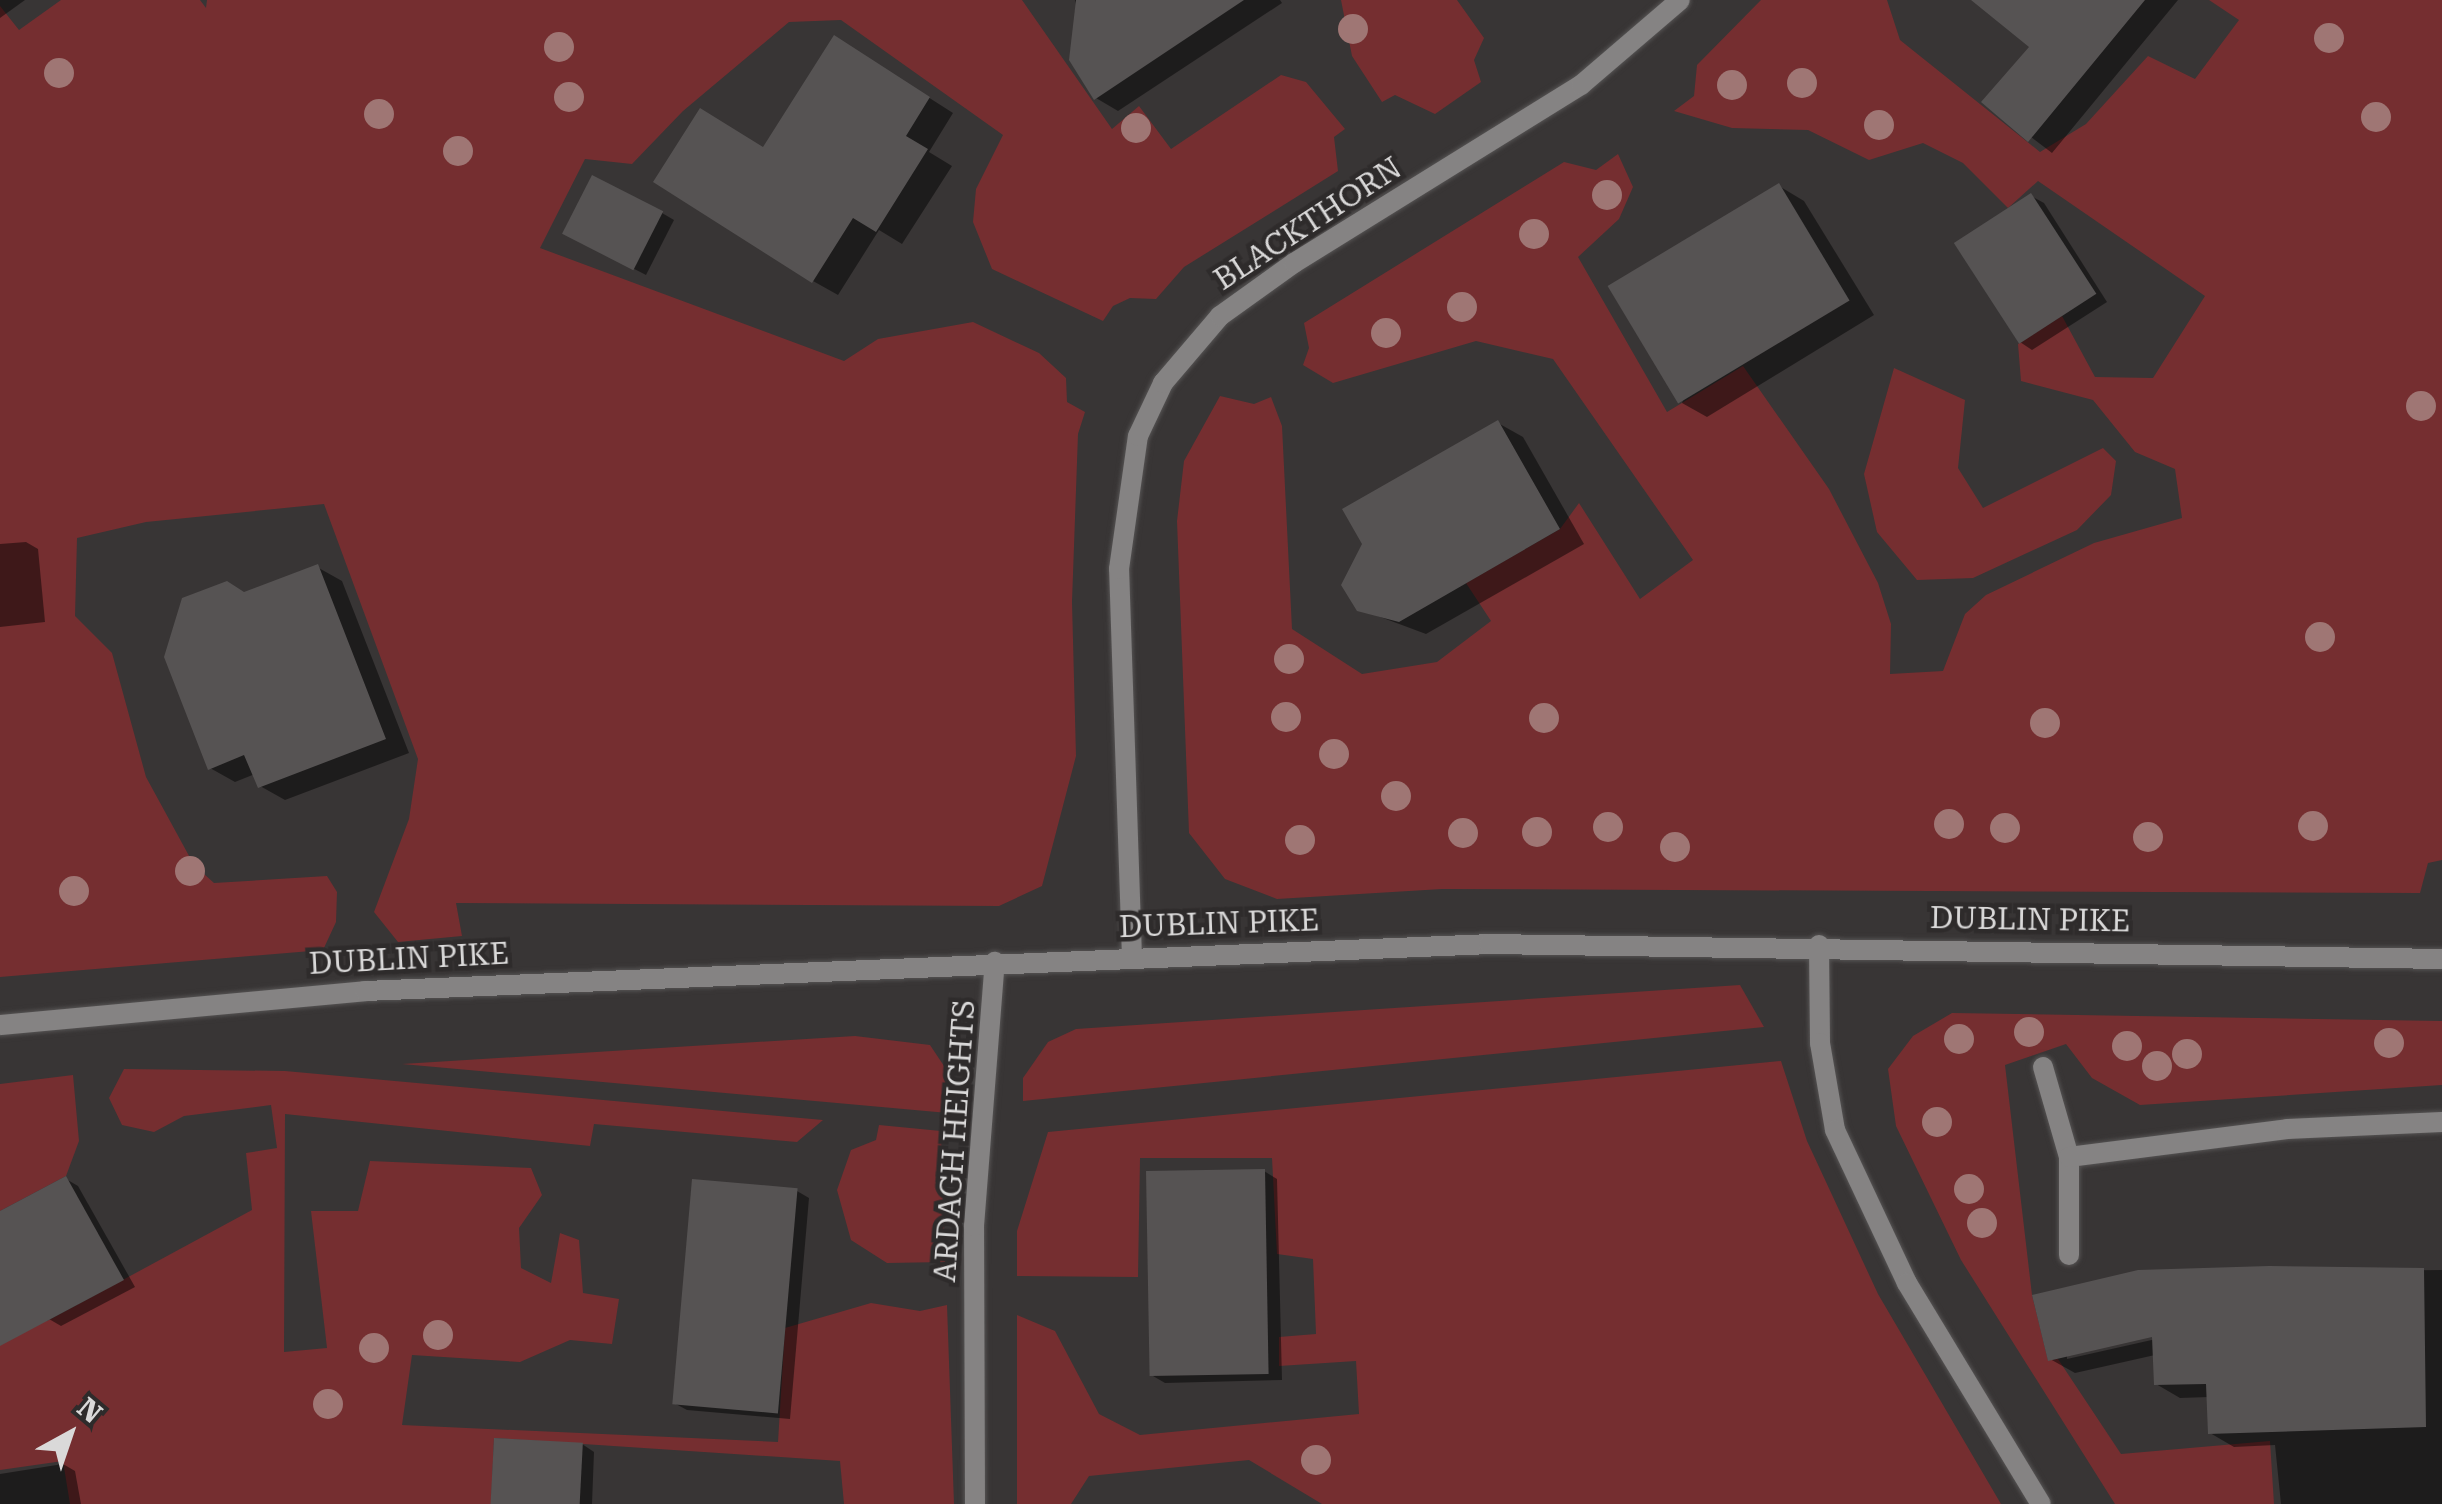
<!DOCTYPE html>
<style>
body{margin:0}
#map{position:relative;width:2442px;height:1504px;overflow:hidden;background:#383535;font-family:"Roboto Serif",serif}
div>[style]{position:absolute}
.green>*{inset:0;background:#752e30}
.shadow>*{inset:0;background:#0007}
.building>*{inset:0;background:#565353;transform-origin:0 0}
.roads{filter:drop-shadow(0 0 2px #555353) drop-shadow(0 0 2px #555353)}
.minor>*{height:20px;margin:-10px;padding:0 10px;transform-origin:10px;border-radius:10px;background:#858383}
.tertiary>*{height:20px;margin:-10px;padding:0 10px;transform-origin:10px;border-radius:10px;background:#858383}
.trees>*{width:30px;height:30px;margin:-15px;border-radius:50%;background:#9f7674}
span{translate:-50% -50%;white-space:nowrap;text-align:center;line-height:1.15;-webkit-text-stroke:9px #2e2b2b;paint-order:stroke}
.street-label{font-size:30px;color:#dad9d9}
.north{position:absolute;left:20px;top:1384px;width:100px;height:100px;-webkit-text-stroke:8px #2e2b2b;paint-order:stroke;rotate:40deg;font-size:28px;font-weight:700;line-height:40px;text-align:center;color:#dad9d9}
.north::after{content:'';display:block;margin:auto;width:35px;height:45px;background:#dad9d9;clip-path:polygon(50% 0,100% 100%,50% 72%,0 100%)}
</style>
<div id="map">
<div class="green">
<i style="clip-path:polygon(61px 0,200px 0,206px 8px,207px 0,1022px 0,1112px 129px,1139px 106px,1171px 149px,1281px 75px,1306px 82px,1345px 129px,1334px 137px,1338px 171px,1184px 267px,1156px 299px,1130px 298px,1113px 306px,1103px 321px,992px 269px,973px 222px,976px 189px,1003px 135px,841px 20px,789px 22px,683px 111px,632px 164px,585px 159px,540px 248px,844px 361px,878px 339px,973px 322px,1039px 353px,1066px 378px,1067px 402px,1085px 412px,1078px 434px,1072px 602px,1076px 756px,1042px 886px,999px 906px,456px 903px,462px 936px,398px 942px,374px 912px,409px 819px,418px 759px,324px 504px,146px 522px,77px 538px,75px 616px,112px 653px,146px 777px,194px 865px,214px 883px,327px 876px,337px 892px,336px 922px,323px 950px,0 977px,0 6px,19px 30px)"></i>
<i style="clip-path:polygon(1341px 0,1457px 0,1484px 38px,1474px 60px,1481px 82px,1435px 114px,1395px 95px,1382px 102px,1352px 56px)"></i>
<i style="clip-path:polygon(1761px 0,1887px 0,1900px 40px,2040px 152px,2086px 124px,2148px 56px,2195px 79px,2239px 20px,2209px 0,2442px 0,2442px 860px,2428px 863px,2420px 893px,1442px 889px,1277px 899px,1225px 879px,1189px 833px,1177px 521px,1184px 461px,1220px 396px,1254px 404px,1271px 397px,1282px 426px,1292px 629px,1362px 674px,1437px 662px,1491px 621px,1466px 583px,1560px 529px,1579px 503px,1640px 599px,1693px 560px,1553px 359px,1476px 341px,1333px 383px,1303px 365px,1309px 348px,1304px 323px,1564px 162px,1596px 170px,1618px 154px,1633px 187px,1619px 219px,1578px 257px,1667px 412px,1743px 366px,1829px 489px,1878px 583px,1891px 624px,1890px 674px,1943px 671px,1965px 614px,1986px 595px,2094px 543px,2182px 518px,2175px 469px,2135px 452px,2093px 400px,2021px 381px,2018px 344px,2062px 316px,2095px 377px,2153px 378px,2205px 296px,2038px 181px,2008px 208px,1963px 163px,1923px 143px,1869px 160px,1808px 130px,1732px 128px,1674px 111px,1694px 96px,1697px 65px)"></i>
<i style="clip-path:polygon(1894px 368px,1965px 400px,1958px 468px,1983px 508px,2103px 448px,2116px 461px,2111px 495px,2077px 530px,1973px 578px,1917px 580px,1877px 532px,1864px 474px)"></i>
<i style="clip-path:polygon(1740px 985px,1764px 1027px,1023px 1101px,1023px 1078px,1048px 1042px,1076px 1029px)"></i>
<i style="clip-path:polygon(1952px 1013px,2442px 1021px,2442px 1085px,2140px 1105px,2092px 1078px,2066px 1044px,2005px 1065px,2032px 1295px,2048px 1360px,2058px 1359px,2121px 1454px,2270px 1441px,2274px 1504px,2115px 1504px,1961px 1260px,1896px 1126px,1888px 1069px,1913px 1036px)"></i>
<i style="clip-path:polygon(855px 1036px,930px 1045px,948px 1072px,959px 1114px,402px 1064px)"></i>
<i style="clip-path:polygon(1781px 1061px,1807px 1141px,1878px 1294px,2001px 1504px,1322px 1504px,1249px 1460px,1089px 1476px,1071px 1504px,1017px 1504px,1017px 1315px,1055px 1331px,1099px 1414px,1140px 1435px,1359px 1414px,1356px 1361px,1279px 1366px,1279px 1337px,1316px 1334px,1313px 1259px,1277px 1254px,1272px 1158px,1140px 1158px,1138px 1277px,1017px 1276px,1017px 1231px,1048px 1132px)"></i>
<i style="clip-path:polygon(124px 1069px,285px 1071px,823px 1120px,797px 1142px,594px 1124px,590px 1146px,285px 1114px,284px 1352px,327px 1348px,311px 1211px,358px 1211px,370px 1161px,531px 1168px,542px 1195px,519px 1228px,521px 1268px,551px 1283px,560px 1233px,579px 1240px,583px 1293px,619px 1299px,612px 1344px,570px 1340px,520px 1362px,412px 1355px,402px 1425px,778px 1442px,785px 1328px,871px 1303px,920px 1311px,947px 1305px,954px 1504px,844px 1504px,840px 1461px,494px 1438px,491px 1504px,70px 1504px,63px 1461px,0 1470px,0 1234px,47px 1321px,252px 1210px,246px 1153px,277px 1148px,271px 1105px,184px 1116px,154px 1132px,122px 1125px,109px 1098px)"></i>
<i style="clip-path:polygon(73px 1075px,79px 1141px,66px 1176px,0 1211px,0 1084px)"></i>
<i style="clip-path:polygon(879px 1125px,941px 1131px,945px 1262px,887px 1263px,851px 1240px,837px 1190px,851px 1150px,876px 1140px)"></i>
</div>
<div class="shadow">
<i style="clip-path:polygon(0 0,25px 0,0 18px)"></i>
<i style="clip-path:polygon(1075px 0,1280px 0,1282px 3px,1118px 111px,1096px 98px)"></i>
<i style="clip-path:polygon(1975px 0,2178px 0,2052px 153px,1985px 102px,2033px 47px)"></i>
<i style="clip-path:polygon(859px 53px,953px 113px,929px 152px,952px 166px,902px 244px,879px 230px,838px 295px,813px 281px)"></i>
<i style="clip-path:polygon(1779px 186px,1804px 201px,1874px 315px,1707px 417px,1682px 403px)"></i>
<i style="clip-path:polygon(2031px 196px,2044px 203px,2107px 302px,2032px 350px,2020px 342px)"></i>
<i style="clip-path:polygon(662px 213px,674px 220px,646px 275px,578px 240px)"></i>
<i style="clip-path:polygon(1498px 423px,1523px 437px,1584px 544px,1426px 634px,1359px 609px)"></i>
<i style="clip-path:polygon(26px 542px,38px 549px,45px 622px,0 627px,0 544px)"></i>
<i style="clip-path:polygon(317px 567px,342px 581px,409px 753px,285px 800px,260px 786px,255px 774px,235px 782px,210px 768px,244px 594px)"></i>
<i style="clip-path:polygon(1264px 1171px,1277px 1179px,1282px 1380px,1165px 1383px,1153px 1376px)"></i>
<i style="clip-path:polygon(66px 1179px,78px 1186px,135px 1287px,61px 1326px,49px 1319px,0 1229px,0 1214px)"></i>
<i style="clip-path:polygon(797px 1191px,809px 1198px,790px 1419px,687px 1410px,674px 1403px)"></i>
<i style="clip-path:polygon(evenodd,2442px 1270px,2442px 1504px,2281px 1504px,2275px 1445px,2234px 1447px,2210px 1433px,2209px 1397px,2180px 1398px,2156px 1384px,2155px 1355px,2075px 1373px,2050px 1359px,2139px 1273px,2442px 1270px,2164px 1332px,2165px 1337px,2067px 1359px,2067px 1354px,2164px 1332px)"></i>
<i style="clip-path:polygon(582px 1444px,594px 1452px,592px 1504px,493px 1504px)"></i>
<i style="clip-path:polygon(63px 1464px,75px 1471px,81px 1504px,0 1504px,0 1474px)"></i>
</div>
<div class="building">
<i style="clip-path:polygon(1076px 0,1244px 0,1094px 100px,1069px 60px)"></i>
<i style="clip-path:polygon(1971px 0,2145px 0,2028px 142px,1981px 102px,2029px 47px)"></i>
<i style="clip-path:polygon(834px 35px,930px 97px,906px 136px,928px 149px,876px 232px,853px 218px,812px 283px,653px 182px,700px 108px,763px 147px)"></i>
<i style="left:592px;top:175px;width:80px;height:66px;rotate:27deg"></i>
<i style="left:1779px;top:183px;width:137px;height:200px;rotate:59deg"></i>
<i style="left:2031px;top:193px;width:120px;height:92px;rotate:57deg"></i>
<i style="clip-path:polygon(1498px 420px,1560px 529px,1399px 622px,1357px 611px,1341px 585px,1362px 544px,1342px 509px)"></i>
<i style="clip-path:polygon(318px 564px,386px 739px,258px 788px,244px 755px,208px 770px,164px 657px,182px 598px,227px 581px,244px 592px)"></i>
<i style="left:1265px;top:1169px;width:205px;height:119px;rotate:89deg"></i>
<i style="clip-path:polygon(66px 1176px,124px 1280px,0 1346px,0 1211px)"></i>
<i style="left:692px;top:1179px;width:106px;height:226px;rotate:5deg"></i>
<i style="clip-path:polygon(2269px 1266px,2424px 1268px,2426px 1427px,2208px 1434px,2206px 1384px,2154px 1385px,2152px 1337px,2048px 1361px,2032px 1295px,2138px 1270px)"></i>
<i style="left:494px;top:1438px;width:89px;height:66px;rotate:3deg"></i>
</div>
<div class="roads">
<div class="minor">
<i style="left:1819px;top:945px;width:98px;rotate:89.4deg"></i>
<i style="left:1820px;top:1043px;width:88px;rotate:80.2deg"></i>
<i style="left:1835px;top:1130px;width:169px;rotate:64.8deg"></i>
<i style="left:1907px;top:1283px;width:258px;rotate:58.8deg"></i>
<i style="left:1132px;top:958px;width:389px;rotate:-91.9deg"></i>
<i style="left:1119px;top:569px;width:134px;rotate:-81.9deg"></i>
<i style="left:1138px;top:436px;width:59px;rotate:-64.7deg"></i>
<i style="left:1163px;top:383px;width:88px;rotate:-49.6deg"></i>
<i style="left:1220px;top:316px;width:91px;rotate:-35.6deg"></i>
<i style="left:1294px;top:263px;width:338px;rotate:-31.8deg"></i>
<i style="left:1581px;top:85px;width:130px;rotate:-40.6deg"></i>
<i style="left:2043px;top:1067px;width:94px;rotate:73.9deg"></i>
<i style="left:2069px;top:1157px;width:98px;rotate:90deg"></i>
<i style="left:2069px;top:1157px;width:220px;rotate:-7.3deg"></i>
<i style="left:2287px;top:1129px;width:155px;rotate:-2.6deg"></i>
<i style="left:975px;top:1504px;width:278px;rotate:-90.2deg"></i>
<i style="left:974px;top:1226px;width:265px;rotate:-85.5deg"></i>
</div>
<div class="tertiary">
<i style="left:0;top:1025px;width:367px;rotate:-5.3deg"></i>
<i style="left:365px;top:991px;width:1125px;rotate:-2.39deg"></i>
<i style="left:1489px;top:944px;width:953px;rotate:0.9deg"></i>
</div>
</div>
<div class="trees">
<i style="left:1353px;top:29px"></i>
<i style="left:2329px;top:38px"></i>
<i style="left:559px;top:47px"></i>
<i style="left:59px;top:73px"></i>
<i style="left:1802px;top:83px"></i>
<i style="left:1732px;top:85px"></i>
<i style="left:569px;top:97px"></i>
<i style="left:379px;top:114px"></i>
<i style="left:2376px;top:117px"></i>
<i style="left:1879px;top:125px"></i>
<i style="left:1136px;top:128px"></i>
<i style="left:458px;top:151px"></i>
<i style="left:1607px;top:195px"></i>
<i style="left:1534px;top:234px"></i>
<i style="left:1462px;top:307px"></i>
<i style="left:1386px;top:333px"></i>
<i style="left:2421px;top:406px"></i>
<i style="left:2320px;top:637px"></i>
<i style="left:1289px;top:659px"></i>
<i style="left:1286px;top:717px"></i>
<i style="left:1544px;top:718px"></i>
<i style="left:2045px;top:723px"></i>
<i style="left:1334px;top:754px"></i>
<i style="left:1396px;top:796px"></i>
<i style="left:1949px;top:824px"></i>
<i style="left:2313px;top:826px"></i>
<i style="left:1608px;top:827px"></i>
<i style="left:2005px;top:828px"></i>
<i style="left:1537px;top:832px"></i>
<i style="left:1463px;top:833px"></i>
<i style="left:2148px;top:837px"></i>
<i style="left:1300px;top:840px"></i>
<i style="left:1675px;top:847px"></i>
<i style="left:190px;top:871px"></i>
<i style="left:74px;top:891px"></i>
<i style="left:2029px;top:1032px"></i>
<i style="left:1959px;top:1039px"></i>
<i style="left:2389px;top:1043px"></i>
<i style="left:2127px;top:1046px"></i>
<i style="left:2187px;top:1054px"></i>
<i style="left:2157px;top:1066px"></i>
<i style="left:1937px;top:1122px"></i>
<i style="left:1969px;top:1189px"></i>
<i style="left:1982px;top:1223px"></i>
<i style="left:438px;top:1335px"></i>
<i style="left:374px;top:1348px"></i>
<i style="left:328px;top:1404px"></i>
<i style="left:1316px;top:1460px"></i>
</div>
<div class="street-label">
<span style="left:1308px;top:224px;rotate:-33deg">BLACKTHORN</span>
<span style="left:2030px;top:920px;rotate:1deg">DUBLIN PIKE</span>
<span style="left:1219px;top:924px;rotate:-2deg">DUBLIN PIKE</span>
<span style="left:409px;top:959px;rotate:-3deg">DUBLIN PIKE</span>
<span style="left:955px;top:1141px;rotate:-86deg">ARDAGH HEIGHTS</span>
</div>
<div class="north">N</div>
</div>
